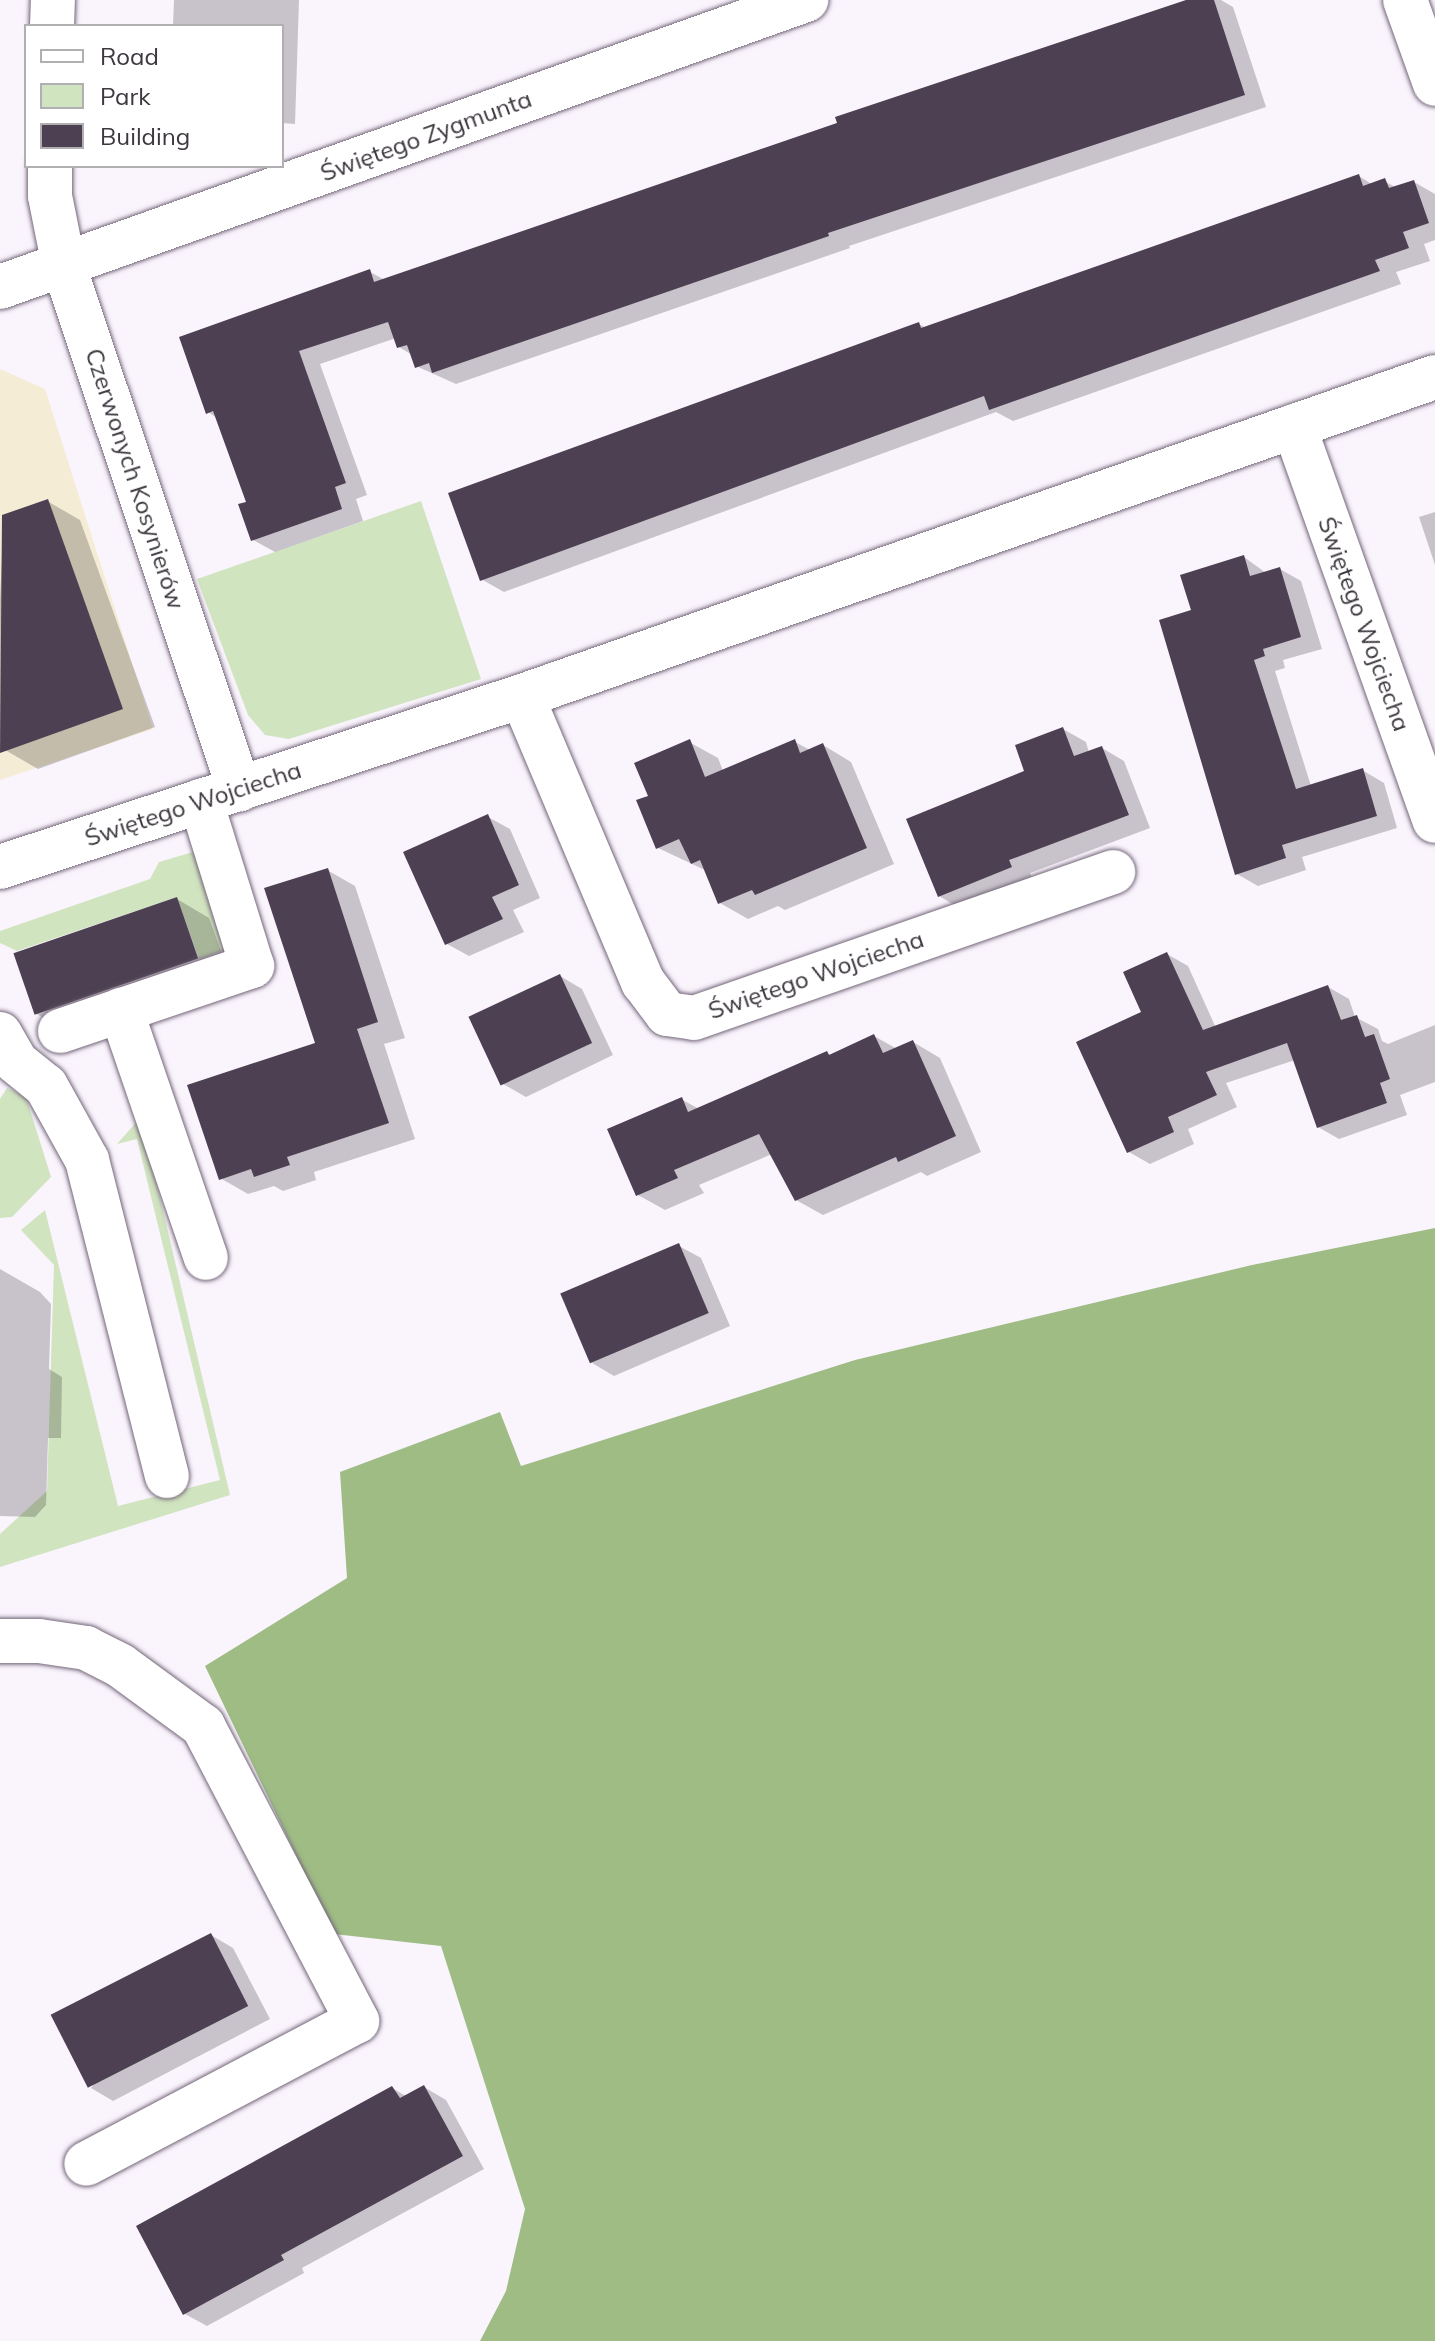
<!DOCTYPE html>
<meta charset="utf-8">
<style>
body{margin:0}
#map{position:relative;width:1435px;height:2341px;overflow:hidden;background:#faf4fd;font-family:Mulish,sans-serif}
div>[style]{position:absolute}
.education>*{inset:0;background:#f5ecd6}
.green>*{inset:0;background:#d1e4c0}
.forest>*{inset:0;background:#9fbc85}
.shadow>*{inset:0;background:#0003}
.building>*{inset:0;background:#4d4052;transform-origin:0 0}
.roads{filter:drop-shadow(0 0 2px #736679) drop-shadow(0 0 2px #736679)}
.minor>*{height:44px;margin:-22px;padding:0 22px;transform-origin:22px;border-radius:22px;background:#fff}
span{translate:-50% -50%;white-space:nowrap;text-align:center;line-height:1.15;-webkit-text-stroke:8px #fff;paint-order:stroke}
.street-label{font-size:24px;color:#3d373f}
.legend{position:absolute;left:24px;top:24px;width:260px;height:144px;box-sizing:border-box;background:#fff;border:2px solid #b1afb2;margin:0;padding:10px 14px;list-style:none;font-size:24px;color:#3d373f}
.legend li{display:flex;align-items:center;gap:16px;height:40px}
.legend b{width:40px;border:2px solid #b1afb2}
</style>
<div id="map">
<div class="education">
<i style="clip-path:polygon(0 369px,45px 389px,153px 729px,0 780px)"></i>
</div>
<div class="green">
<i style="clip-path:polygon(421px 501px,481px 679px,289px 739px,265px 735px,248px 715px,197px 579px)"></i>
<i style="clip-path:polygon(193px 852px,205px 869px,230px 948px,199px 959px,177px 897px,17px 951px,0 943px,0 931px,150px 879px,159px 862px)"></i>
<i style="clip-path:polygon(7px 1088px,26px 1097px,51px 1177px,12px 1217px,0 1218px,0 1099px)"></i>
<i style="clip-path:polygon(141px 1117px,230px 1495px,0 1567px,0 1534px,47px 1491px,54px 1265px,21px 1230px,45px 1210px,118px 1506px,220px 1480px,137px 1139px,117px 1144px)"></i>
</div>
<div class="forest">
<i style="clip-path:polygon(1435px 1228px,1435px 2341px,480px 2341px,506px 2291px,525px 2209px,441px 1946px,334px 1934px,205px 1666px,347px 1578px,340px 1472px,500px 1412px,521px 1466px,855px 1360px,1252px 1265px)"></i>
</div>
<div class="shadow">
<i style="clip-path:polygon(174px 0,299px 0,295px 124px,282px 123px,282px 26px,173px 26px)"></i>
<i style="clip-path:polygon(1192px 0,1221px 0,1233px 7px,1266px 107px,849px 246px,850px 248px,456px 384px,416px 366px,412px 355px,399px 347px,396px 338px,320px 364px,367px 495px,356px 499px,363px 521px,275px 552px,253px 540px,248px 503px,217px 418px,208px 412px,370px 272px,385px 280px)"></i>
<i style="clip-path:polygon(1359px 176px,1373px 185px,1384px 181px,1397px 188px,1414px 182px,1435px 194px,1435px 240px,1424px 244px,1430px 261px,1396px 272px,1401px 284px,1013px 421px,996px 412px,504px 592px,481px 579px,919px 324px,926px 328px)"></i>
<i style="clip-path:polygon(47px 501px,80px 520px,155px 727px,38px 769px,5px 750px,0 735px,0 598px,4px 516px)"></i>
<i style="clip-path:polygon(1435px 512px,1435px 565px,1419px 517px)"></i>
<i style="clip-path:polygon(1244px 557px,1266px 573px,1280px 569px,1301px 581px,1322px 649px,1283px 660px,1285px 668px,1275px 671px,1311px 786px,1362px 770px,1384px 783px,1397px 828px,1302px 857px,1306px 870px,1258px 886px,1237px 874px,1193px 612px)"></i>
<i style="clip-path:polygon(1063px 729px,1086px 742px,1089px 753px,1102px 748px,1124px 761px,1150px 828px,1030px 873px,1033px 880px,961px 909px,939px 896px,1027px 772px)"></i>
<i style="clip-path:polygon(689px 742px,718px 758px,723px 771px,795px 742px,810px 750px,823px 745px,851px 762px,894px 864px,785px 910px,778px 906px,748px 919px,720px 903px,707px 871px,658px 848px,651px 797px)"></i>
<i style="clip-path:polygon(488px 817px,510px 829px,540px 898px,513px 910px,524px 932px,469px 956px,447px 944px)"></i>
<i style="clip-path:polygon(327px 870px,355px 886px,405px 1038px,384px 1044px,415px 1139px,314px 1172px,316px 1180px,283px 1191px,274px 1186px,248px 1194px,220px 1178px,317px 1044px)"></i>
<i style="clip-path:polygon(177px 899px,209px 918px,230px 976px,68px 1032px,35px 1013px)"></i>
<i style="clip-path:polygon(1167px 954px,1188px 966px,1216px 1028px,1328px 987px,1349px 999px,1355px 1017px,1378px 1029px,1382px 1041px,1388px 1044px,1435px 1025px,1435px 1082px,1400px 1095px,1407px 1115px,1339px 1139px,1318px 1127px,1295px 1060px,1226px 1083px,1237px 1107px,1188px 1129px,1194px 1144px,1150px 1164px,1129px 1152px,1144px 1013px)"></i>
<i style="clip-path:polygon(560px 976px,582px 989px,613px 1055px,526px 1097px,503px 1084px)"></i>
<i style="clip-path:polygon(874px 1036px,897px 1049px,913px 1042px,940px 1058px,981px 1152px,927px 1176px,921px 1172px,823px 1215px,796px 1200px,772px 1154px,699px 1185px,704px 1193px,665px 1210px,638px 1195px,681px 1099px,699px 1109px,827px 1053px,831px 1055px)"></i>
<i style="clip-path:polygon(679px 1246px,701px 1258px,730px 1326px,614px 1376px,592px 1363px)"></i>
<i style="clip-path:polygon(0 1269px,40px 1292px,51px 1304px,49px 1369px,62px 1377px,61px 1438px,48px 1438px,46px 1505px,35px 1517px,0 1516px)"></i>
<i style="clip-path:polygon(211px 1935px,233px 1948px,270px 2019px,113px 2101px,91px 2088px)"></i>
<i style="clip-path:polygon(424px 2087px,446px 2100px,484px 2169px,302px 2268px,304px 2273px,207px 2326px,185px 2314px,392px 2088px,406px 2096px)"></i>
</div>
<div class="building">
<i style="clip-path:polygon(1186px 0,1214px 0,1245px 95px,828px 233px,829px 236px,432px 373px,429px 363px,415px 368px,407px 345px,397px 348px,388px 322px,299px 351px,346px 483px,335px 487px,342px 509px,251px 541px,238px 504px,246px 502px,213px 411px,206px 414px,179px 337px,370px 269px,374px 282px,837px 123px,835px 117px)"></i>
<i style="clip-path:polygon(1359px 174px,1363px 186px,1385px 178px,1389px 188px,1414px 180px,1429px 223px,1403px 232px,1409px 248px,1375px 260px,1380px 271px,989px 410px,984px 396px,480px 581px,448px 493px,919px 322px,921px 328px)"></i>
<i style="clip-path:polygon(48px 499px,123px 709px,0 753px,2px 515px)"></i>
<i style="clip-path:polygon(1244px 555px,1250px 576px,1280px 567px,1301px 637px,1263px 649px,1265px 656px,1254px 660px,1296px 789px,1363px 768px,1377px 816px,1282px 845px,1286px 858px,1235px 875px,1159px 620px,1191px 610px,1180px 575px)"></i>
<i style="clip-path:polygon(1063px 727px,1074px 756px,1102px 746px,1129px 815px,1009px 860px,1012px 867px,938px 897px,906px 819px,1024px 771px,1015px 745px)"></i>
<i style="clip-path:polygon(690px 739px,705px 777px,795px 739px,800px 753px,823px 743px,867px 848px,755px 895px,752px 890px,718px 904px,700px 860px,691px 864px,679px 839px,656px 849px,636px 800px,648px 796px,634px 763px)"></i>
<i style="clip-path:polygon(488px 814px,519px 885px,492px 897px,503px 919px,445px 945px,403px 852px)"></i>
<i style="clip-path:polygon(328px 868px,378px 1022px,357px 1029px,389px 1123px,287px 1157px,290px 1165px,254px 1177px,251px 1169px,219px 1180px,187px 1085px,315px 1043px,264px 888px)"></i>
<i style="left:177px;top:897px;width:65px;height:173px;rotate:71deg"></i>
<i style="clip-path:polygon(1167px 952px,1203px 1030px,1328px 985px,1341px 1020px,1357px 1015px,1365px 1037px,1374px 1034px,1390px 1079px,1380px 1083px,1387px 1103px,1317px 1128px,1287px 1043px,1206px 1072px,1217px 1095px,1168px 1117px,1174px 1132px,1127px 1153px,1076px 1042px,1141px 1012px,1123px 972px)"></i>
<i style="left:560px;top:974px;width:76px;height:101px;rotate:65deg"></i>
<i style="clip-path:polygon(874px 1034px,883px 1053px,913px 1040px,956px 1136px,898px 1162px,896px 1157px,795px 1201px,759px 1134px,674px 1170px,678px 1178px,636px 1196px,607px 1129px,682px 1097px,688px 1112px,827px 1051px,829px 1055px)"></i>
<i style="left:679px;top:1243px;width:76px;height:129px;rotate:67deg"></i>
<i style="left:211px;top:1933px;width:82px;height:180px;rotate:63deg"></i>
<i style="clip-path:polygon(424px 2085px,463px 2156px,281px 2255px,284px 2260px,183px 2315px,136px 2226px,392px 2086px,400px 2098px)"></i>
</div>
<div class="roads">
<div class="minor">
<i style="left:1405px;top:0;width:89px;rotate:70.3deg"></i>
<i style="left:52px;top:26px;width:26px;rotate:-88deg"></i>
<i style="left:50px;top:166px;width:30px;rotate:90deg"></i>
<i style="left:50px;top:196px;width:71px;rotate:78.7deg"></i>
<i style="left:64px;top:266px;width:552px;rotate:71.5deg"></i>
<i style="left:0;top:287px;width:856px;rotate:-19.6deg"></i>
<i style="left:1294px;top:426px;width:419px;rotate:70.4deg"></i>
<i style="left:522px;top:696px;width:311px;rotate:67.1deg"></i>
<i style="left:643px;top:982px;width:40px;rotate:53deg"></i>
<i style="left:667px;top:1014px;width:27px;rotate:8deg"></i>
<i style="left:694px;top:1018px;width:444px;rotate:-19.2deg"></i>
<i style="left:0;top:867px;width:549px;rotate:-18.14deg"></i>
<i style="left:522px;top:696px;width:967px;rotate:-19.26deg"></i>
<i style="left:121px;top:1010px;width:262px;rotate:71.1deg"></i>
<i style="left:60px;top:1031px;width:203px;rotate:-18.7deg"></i>
<i style="left:252px;top:966px;width:173px;rotate:-107.2deg"></i>
<i style="left:0;top:1034px;width:32px;rotate:60deg"></i>
<i style="left:16px;top:1062px;width:38px;rotate:39deg"></i>
<i style="left:46px;top:1086px;width:85px;rotate:61deg"></i>
<i style="left:87px;top:1160px;width:326px;rotate:75.8deg"></i>
<i style="left:0;top:1641px;width:39px"></i>
<i style="left:39px;top:1641px;width:48px;rotate:8.5deg"></i>
<i style="left:86px;top:1648px;width:39px;rotate:27deg"></i>
<i style="left:121px;top:1666px;width:102px;rotate:36.2deg"></i>
<i style="left:203px;top:1726px;width:333px;rotate:62.4deg"></i>
<i style="left:357px;top:2021px;width:306px;rotate:152.2deg"></i>
</div>
</div>
<div class="street-label">
<span style="left:426px;top:136px;rotate:-20deg">Świętego Zygmunta</span>
<span style="left:135px;top:479px;rotate:72deg">Czerwonych Kosynierów</span>
<span style="left:1364px;top:624px;rotate:70deg">Świętego Wojciecha</span>
<span style="left:193px;top:804px;rotate:-18deg">Świętego Wojciecha</span>
<span style="left:816px;top:975px;rotate:-19deg">Świętego Wojciecha</span>
</div>
<ul class="legend">
<li><b style="height:10px;background:#fff"></b>Road</li>
<li><b style="height:22px;background:#d1e4c0"></b>Park</li>
<li><b style="height:22px;background:#4d4052"></b>Building</li>
</ul>
</div>
